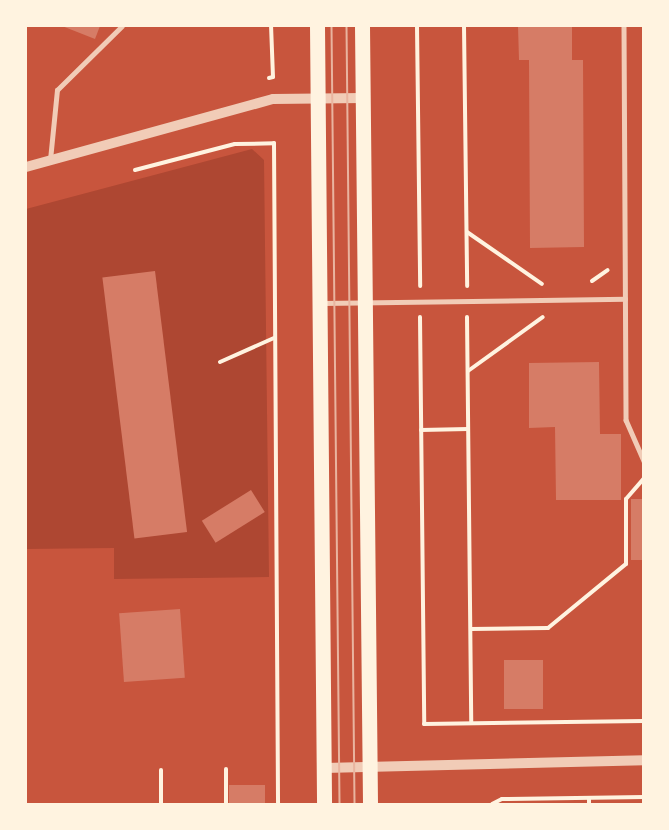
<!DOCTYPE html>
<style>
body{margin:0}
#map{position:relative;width:669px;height:830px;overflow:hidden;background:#c8553d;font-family:Rubik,sans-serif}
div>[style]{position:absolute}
.green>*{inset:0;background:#ae4732}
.building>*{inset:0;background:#d67c66;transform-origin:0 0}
.path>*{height:4px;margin:-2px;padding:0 2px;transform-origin:2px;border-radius:2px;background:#fff3e0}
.service>*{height:4.5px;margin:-2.25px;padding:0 2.25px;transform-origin:2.25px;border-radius:2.25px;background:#f1ccb7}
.tertiary>*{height:10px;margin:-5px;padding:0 5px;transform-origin:5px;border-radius:5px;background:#f1ccb7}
.primary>*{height:15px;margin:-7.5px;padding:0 7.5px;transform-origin:7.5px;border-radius:7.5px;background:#fff3e0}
.tram>*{height:1.5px;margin:-0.75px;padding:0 0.75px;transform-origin:0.75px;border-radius:0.75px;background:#e9b49f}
span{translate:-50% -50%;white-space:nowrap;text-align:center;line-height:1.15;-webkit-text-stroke:6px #fff3e0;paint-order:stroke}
.frame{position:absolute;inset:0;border:27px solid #fff3e0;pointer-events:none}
</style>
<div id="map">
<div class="green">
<i style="clip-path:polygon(252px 149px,264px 160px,269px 577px,114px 579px,114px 548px,26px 549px,26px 209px)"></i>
</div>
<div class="building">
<i style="clip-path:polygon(62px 26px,100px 26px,95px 39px)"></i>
<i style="clip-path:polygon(518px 26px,572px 26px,572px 60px,583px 60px,584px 247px,530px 248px,529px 60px,519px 60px)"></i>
<i style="left:155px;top:271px;width:263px;height:53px;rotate:83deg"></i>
<i style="clip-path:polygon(599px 362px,600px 434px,621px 434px,621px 500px,556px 500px,555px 427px,529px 428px,529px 363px)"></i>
<i style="left:251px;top:490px;width:26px;height:58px;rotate:58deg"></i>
<i style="left:644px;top:499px;width:61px;height:13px;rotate:90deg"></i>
<i style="left:180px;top:609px;width:69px;height:61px;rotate:86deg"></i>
<i style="left:504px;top:660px;width:39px;height:49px"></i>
<i style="left:229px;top:785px;width:36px;height:19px"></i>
</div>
<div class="path">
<i style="left:417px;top:26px;width:260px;rotate:89.3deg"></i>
<i style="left:464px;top:26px;width:260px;rotate:89.3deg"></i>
<i style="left:269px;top:78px;width:4px;rotate:-14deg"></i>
<i style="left:273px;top:77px;width:51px;rotate:-92.2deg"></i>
<i style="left:135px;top:170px;width:103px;rotate:-14.6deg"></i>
<i style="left:235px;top:144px;width:39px;rotate:-1deg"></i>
<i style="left:274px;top:143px;width:661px;rotate:89.65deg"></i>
<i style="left:467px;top:232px;width:91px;rotate:34.7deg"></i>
<i style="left:592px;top:281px;width:19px;rotate:-35deg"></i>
<i style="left:420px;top:317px;width:407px;rotate:89.4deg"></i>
<i style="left:424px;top:724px;width:220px;rotate:-0.8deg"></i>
<i style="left:467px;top:317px;width:406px;rotate:89.4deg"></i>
<i style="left:220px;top:362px;width:59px;rotate:-24deg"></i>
<i style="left:468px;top:371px;width:92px;rotate:-35.8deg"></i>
<i style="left:421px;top:430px;width:47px;rotate:-1.2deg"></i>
<i style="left:471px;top:629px;width:77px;rotate:-0.7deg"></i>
<i style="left:548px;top:628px;width:101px;rotate:-39.4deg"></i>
<i style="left:626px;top:564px;width:65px;rotate:-90deg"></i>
<i style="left:626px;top:499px;width:28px;rotate:-49deg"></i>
<i style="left:226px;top:769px;width:35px;rotate:90deg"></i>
<i style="left:161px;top:770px;width:34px;rotate:90deg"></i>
<i style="left:589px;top:798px;width:6px;rotate:90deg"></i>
<i style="left:492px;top:804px;width:11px;rotate:-27deg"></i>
<i style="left:502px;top:799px;width:142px;rotate:-0.8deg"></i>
</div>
<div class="service">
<i style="left:624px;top:26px;width:394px;rotate:89.7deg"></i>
<i style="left:626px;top:420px;width:45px;rotate:66.3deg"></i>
<i style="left:50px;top:160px;width:70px;rotate:-84.3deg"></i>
<i style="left:57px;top:90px;width:91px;rotate:-44.6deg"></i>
<i style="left:322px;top:303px;width:303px;rotate:-0.8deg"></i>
</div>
<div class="tertiary">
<i style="left:26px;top:167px;width:256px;rotate:-15.4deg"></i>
<i style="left:273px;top:99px;width:90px;rotate:-0.6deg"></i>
<i style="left:324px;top:768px;width:320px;rotate:-1.4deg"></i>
</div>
<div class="primary">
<i style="left:317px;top:26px;width:778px;rotate:89.48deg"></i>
<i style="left:362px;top:26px;width:778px;rotate:89.41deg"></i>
</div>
<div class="tram">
<i style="left:332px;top:26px;width:778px;rotate:89.41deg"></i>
<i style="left:347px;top:26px;width:778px;rotate:89.41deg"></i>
</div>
<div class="frame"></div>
</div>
